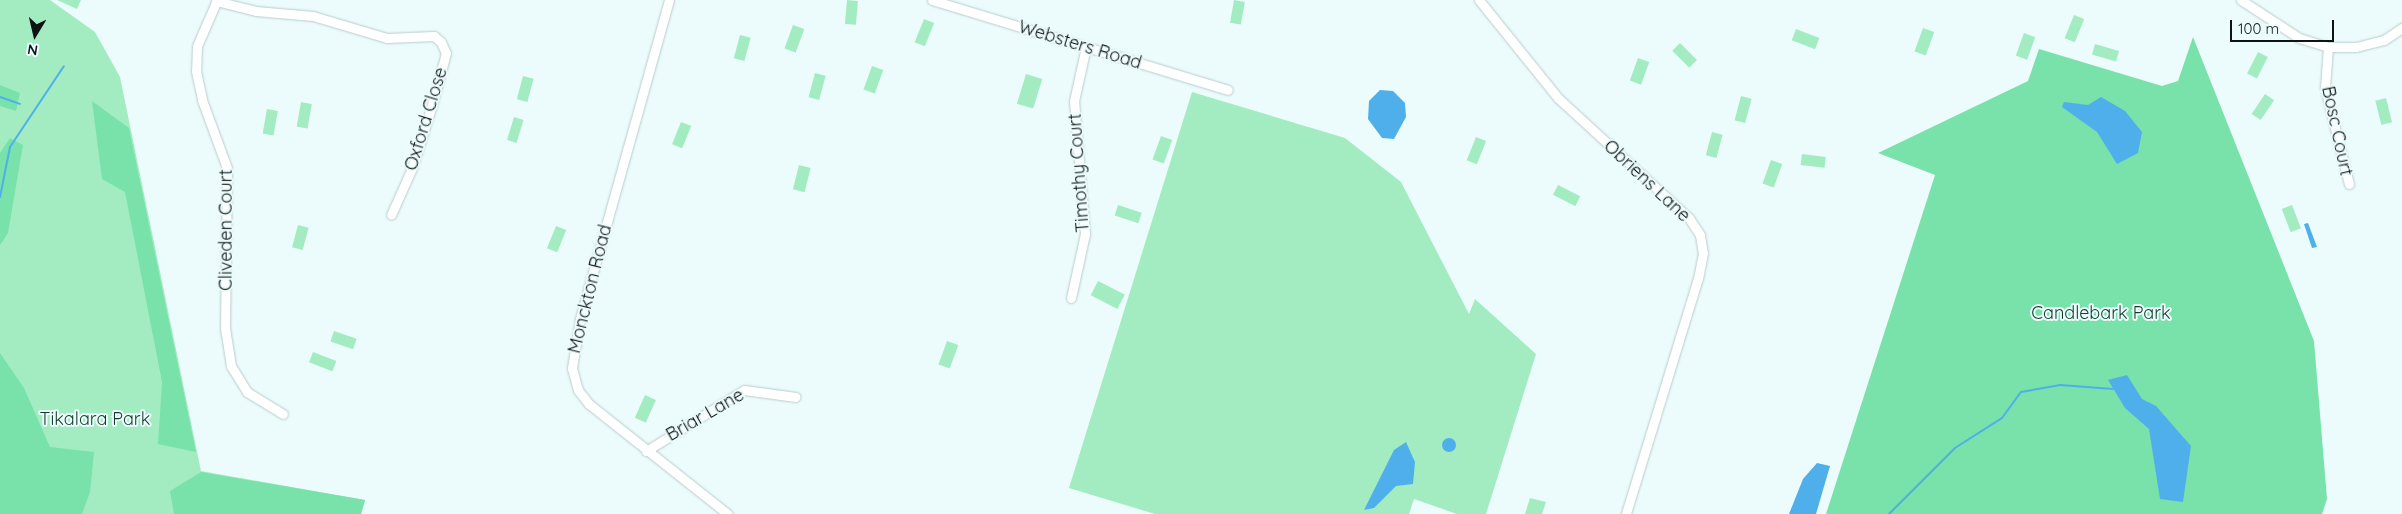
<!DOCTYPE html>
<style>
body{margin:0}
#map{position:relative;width:2402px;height:514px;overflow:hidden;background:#ecfcfd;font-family:Quicksand,sans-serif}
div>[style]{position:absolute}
.green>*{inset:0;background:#a3ecc2;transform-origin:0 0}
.forest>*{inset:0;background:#79e1aa}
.water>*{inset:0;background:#4fafeb}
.round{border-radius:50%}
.stream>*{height:2px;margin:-1px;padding:0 1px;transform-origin:1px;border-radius:1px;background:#4fafeb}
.roads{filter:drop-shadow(0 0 1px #bbcbcb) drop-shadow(0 0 1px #bbcbcb)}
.minor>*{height:9px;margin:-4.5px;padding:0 4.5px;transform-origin:4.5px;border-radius:4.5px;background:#fff}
span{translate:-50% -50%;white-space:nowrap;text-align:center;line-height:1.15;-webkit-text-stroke:4px #ecfcfd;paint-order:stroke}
.street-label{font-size:18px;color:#0e1414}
.park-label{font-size:18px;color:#113d28}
.north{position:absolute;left:10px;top:10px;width:50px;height:50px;-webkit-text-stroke:4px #ecfcfd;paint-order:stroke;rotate:189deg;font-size:14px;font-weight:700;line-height:20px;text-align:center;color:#0e1414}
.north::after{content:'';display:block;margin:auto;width:18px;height:22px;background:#0e1414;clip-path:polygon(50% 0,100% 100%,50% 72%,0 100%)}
.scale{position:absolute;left:2230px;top:20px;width:104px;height:22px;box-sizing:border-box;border:2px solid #0e1414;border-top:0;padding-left:6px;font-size:15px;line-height:18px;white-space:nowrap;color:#0e1414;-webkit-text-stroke:4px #ecfcfd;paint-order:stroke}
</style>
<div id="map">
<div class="green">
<i style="clip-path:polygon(0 0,50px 0,95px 32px,120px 77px,201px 471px,365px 500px,361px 514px,0 514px)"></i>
<i style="clip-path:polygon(57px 0,81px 0,77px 9px)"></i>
<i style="left:847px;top:0;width:11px;height:24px;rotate:5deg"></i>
<i style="left:1234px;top:0;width:11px;height:23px;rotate:10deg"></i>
<i style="left:2074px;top:15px;width:11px;height:25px;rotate:22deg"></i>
<i style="left:924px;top:19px;width:11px;height:25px;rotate:22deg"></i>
<i style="left:793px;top:25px;width:12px;height:25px;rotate:20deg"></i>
<i style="left:1923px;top:28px;width:12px;height:25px;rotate:20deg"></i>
<i style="left:1796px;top:29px;width:25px;height:12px;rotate:21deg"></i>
<i style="left:2024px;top:33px;width:12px;height:24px;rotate:20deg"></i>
<i style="left:740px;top:35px;width:11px;height:24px;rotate:15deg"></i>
<i style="left:1680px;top:43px;width:24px;height:11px;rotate:45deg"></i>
<i style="left:2095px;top:44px;width:25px;height:11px;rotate:16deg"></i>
<i style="left:2258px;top:52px;width:11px;height:24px;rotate:27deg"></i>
<i style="left:1638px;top:58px;width:12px;height:24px;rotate:20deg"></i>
<i style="left:872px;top:66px;width:12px;height:25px;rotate:20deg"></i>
<i style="left:815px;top:73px;width:11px;height:25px;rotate:15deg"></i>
<i style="left:1026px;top:74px;width:17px;height:31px;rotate:17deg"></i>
<i style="left:523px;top:76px;width:11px;height:24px;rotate:15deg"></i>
<i style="clip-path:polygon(1192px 92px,1345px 138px,1401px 182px,1469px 314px,1475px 299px,1536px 354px,1486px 514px,1457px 514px,1414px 499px,1409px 514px,1155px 514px,1069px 488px)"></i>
<i style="left:2265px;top:94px;width:11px;height:24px;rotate:34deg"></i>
<i style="left:1741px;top:96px;width:11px;height:25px;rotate:15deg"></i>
<i style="left:2386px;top:98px;width:25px;height:11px;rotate:76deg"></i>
<i style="left:301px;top:102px;width:11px;height:25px;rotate:10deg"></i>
<i style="left:267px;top:109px;width:11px;height:25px;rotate:10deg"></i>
<i style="left:514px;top:117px;width:10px;height:24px;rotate:17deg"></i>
<i style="left:681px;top:122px;width:11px;height:24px;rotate:22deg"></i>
<i style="left:1712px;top:132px;width:11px;height:24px;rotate:15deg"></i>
<i style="left:1161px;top:136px;width:12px;height:25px;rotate:20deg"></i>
<i style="left:1476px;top:137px;width:11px;height:25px;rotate:22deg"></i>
<i style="left:1802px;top:154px;width:24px;height:11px;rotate:7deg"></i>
<i style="left:1771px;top:160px;width:12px;height:25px;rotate:20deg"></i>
<i style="left:799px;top:165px;width:12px;height:25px;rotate:14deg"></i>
<i style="left:1558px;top:185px;width:25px;height:11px;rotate:27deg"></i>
<i style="left:1118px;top:205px;width:25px;height:11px;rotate:18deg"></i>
<i style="left:2292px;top:205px;width:25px;height:11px;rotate:69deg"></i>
<i style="left:298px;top:225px;width:11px;height:23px;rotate:15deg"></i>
<i style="left:556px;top:226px;width:11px;height:24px;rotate:22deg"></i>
<i style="left:1098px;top:281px;width:30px;height:16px;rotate:27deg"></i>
<i style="left:334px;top:331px;width:24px;height:11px;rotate:19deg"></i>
<i style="left:947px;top:341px;width:12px;height:25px;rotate:20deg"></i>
<i style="left:313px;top:352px;width:25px;height:11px;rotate:21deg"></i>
<i style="left:645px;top:395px;width:12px;height:25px;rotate:24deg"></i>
<i style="clip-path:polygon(1530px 498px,1546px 502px,1542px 514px,1525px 514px)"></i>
</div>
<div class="forest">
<i style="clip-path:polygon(2193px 37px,2314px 341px,2327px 499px,2322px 514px,1826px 514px,1935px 175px,1878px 153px,2028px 81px,2039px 49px,2162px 86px,2178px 81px)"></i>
<i style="clip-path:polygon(0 85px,20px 93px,16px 111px,0 106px)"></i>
<i style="clip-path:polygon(92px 101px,129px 128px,196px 452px,158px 444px,162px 382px,125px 192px,102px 179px)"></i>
<i style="clip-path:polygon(10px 138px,23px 145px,8px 233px,0 245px,0 153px)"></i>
<i style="clip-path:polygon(0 353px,24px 388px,50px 447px,94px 452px,90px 492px,82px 514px,0 514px)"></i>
<i style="clip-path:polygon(201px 472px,365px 500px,361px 514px,174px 514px,170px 491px)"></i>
</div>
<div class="water">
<i style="clip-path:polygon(1380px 90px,1393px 91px,1405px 103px,1406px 117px,1394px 139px,1382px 138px,1368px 119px,1369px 101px)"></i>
<i style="clip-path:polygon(2101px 97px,2125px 111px,2142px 132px,2138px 153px,2117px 164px,2097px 132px,2062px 107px,2064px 102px,2088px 105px)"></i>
<i style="clip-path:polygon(2308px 223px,2317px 247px,2312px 248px,2304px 224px)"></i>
<i style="clip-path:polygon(2127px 375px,2142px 399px,2156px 406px,2191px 446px,2183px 502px,2160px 499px,2149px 429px,2125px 408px,2108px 380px)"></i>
<i class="round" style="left:1442px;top:438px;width:14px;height:14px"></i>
<i style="clip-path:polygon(1406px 442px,1415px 462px,1413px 484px,1396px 486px,1374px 508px,1364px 510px,1394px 450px)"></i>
<i style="clip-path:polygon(1817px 463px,1830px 466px,1816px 514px,1789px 514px,1803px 479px)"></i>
</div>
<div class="stream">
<i style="left:0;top:97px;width:21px;rotate:19deg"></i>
<i style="left:0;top:197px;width:51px;rotate:-78.7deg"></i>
<i style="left:10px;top:147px;width:97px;rotate:-56.3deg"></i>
<i style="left:1889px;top:514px;width:93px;rotate:-45deg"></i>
<i style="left:1955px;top:448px;width:56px;rotate:-32.6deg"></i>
<i style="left:2002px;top:418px;width:32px;rotate:-54deg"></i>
<i style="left:2021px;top:392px;width:40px;rotate:-10deg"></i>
<i style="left:2060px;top:385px;width:53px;rotate:4.3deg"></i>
</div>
<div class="roads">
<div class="minor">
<i style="left:217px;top:0;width:50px;rotate:113.5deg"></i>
<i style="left:197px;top:46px;width:25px;rotate:92deg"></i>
<i style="left:196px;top:71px;width:30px;rotate:78deg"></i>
<i style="left:202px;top:100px;width:72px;rotate:69.8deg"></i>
<i style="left:227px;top:168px;width:160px;rotate:90.7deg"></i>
<i style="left:225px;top:328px;width:38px;rotate:81deg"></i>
<i style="left:231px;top:366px;width:31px;rotate:58deg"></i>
<i style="left:247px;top:392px;width:42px;rotate:31.4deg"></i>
<i style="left:669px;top:0;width:331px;rotate:105.6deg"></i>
<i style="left:580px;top:319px;width:50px;rotate:99.3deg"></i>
<i style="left:572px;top:368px;width:23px;rotate:75deg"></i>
<i style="left:578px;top:390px;width:18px;rotate:52deg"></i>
<i style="left:589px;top:404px;width:177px;rotate:38.4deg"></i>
<i style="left:932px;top:0;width:309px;rotate:16.9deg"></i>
<i style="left:1479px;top:0;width:126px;rotate:51.1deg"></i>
<i style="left:1558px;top:98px;width:178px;rotate:42.5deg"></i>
<i style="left:1689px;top:218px;width:20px;rotate:57deg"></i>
<i style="left:1700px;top:235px;width:18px;rotate:81deg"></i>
<i style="left:1703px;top:253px;width:25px;rotate:101deg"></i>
<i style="left:1698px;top:278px;width:247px;rotate:107deg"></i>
<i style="left:2241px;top:0;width:69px;rotate:33.2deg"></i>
<i style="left:2299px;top:38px;width:30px;rotate:17deg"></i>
<i style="left:2328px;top:47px;width:28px"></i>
<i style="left:2356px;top:47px;width:29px;rotate:-14deg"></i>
<i style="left:2384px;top:40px;width:22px;rotate:-34deg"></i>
<i style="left:216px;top:1px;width:41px;rotate:14deg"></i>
<i style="left:256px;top:11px;width:57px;rotate:5deg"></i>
<i style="left:313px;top:16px;width:77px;rotate:16.6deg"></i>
<i style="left:387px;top:38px;width:47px;rotate:-2.4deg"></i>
<i style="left:434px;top:36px;width:9px;rotate:41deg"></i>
<i style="left:441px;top:42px;width:12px;rotate:66deg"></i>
<i style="left:446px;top:53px;width:54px;rotate:105.1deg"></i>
<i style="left:432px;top:105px;width:66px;rotate:107.6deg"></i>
<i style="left:412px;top:168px;width:51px;rotate:114.1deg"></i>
<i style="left:2328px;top:47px;width:41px;rotate:94.2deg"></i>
<i style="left:2325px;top:88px;width:99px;rotate:76deg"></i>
<i style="left:1071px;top:298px;width:66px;rotate:-77.7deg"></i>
<i style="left:1085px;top:234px;width:133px;rotate:-94.7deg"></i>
<i style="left:1074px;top:101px;width:55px;rotate:-77.5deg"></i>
<i style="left:646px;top:451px;width:115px;rotate:-31.9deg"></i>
<i style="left:744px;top:390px;width:52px;rotate:7.7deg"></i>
</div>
</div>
<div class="street-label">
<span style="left:1080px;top:45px;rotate:17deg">Websters Road</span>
<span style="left:426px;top:119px;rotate:-73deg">Oxford Close</span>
<span style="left:2337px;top:131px;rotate:78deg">Bosc Court</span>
<span style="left:1079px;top:173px;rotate:-94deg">Timothy Court</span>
<span style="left:1647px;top:181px;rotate:43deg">Obriens Lane</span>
<span style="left:226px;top:230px;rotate:-90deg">Cliveden Court</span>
<span style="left:590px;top:289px;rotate:-76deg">Monckton Road</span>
<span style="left:705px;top:415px;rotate:-30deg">Briar Lane</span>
</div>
<div class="park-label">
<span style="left:2101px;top:313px">Candlebark Park</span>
<span style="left:95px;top:419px">Tikalara Park</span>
</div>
<div class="north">N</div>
<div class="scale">100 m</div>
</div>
